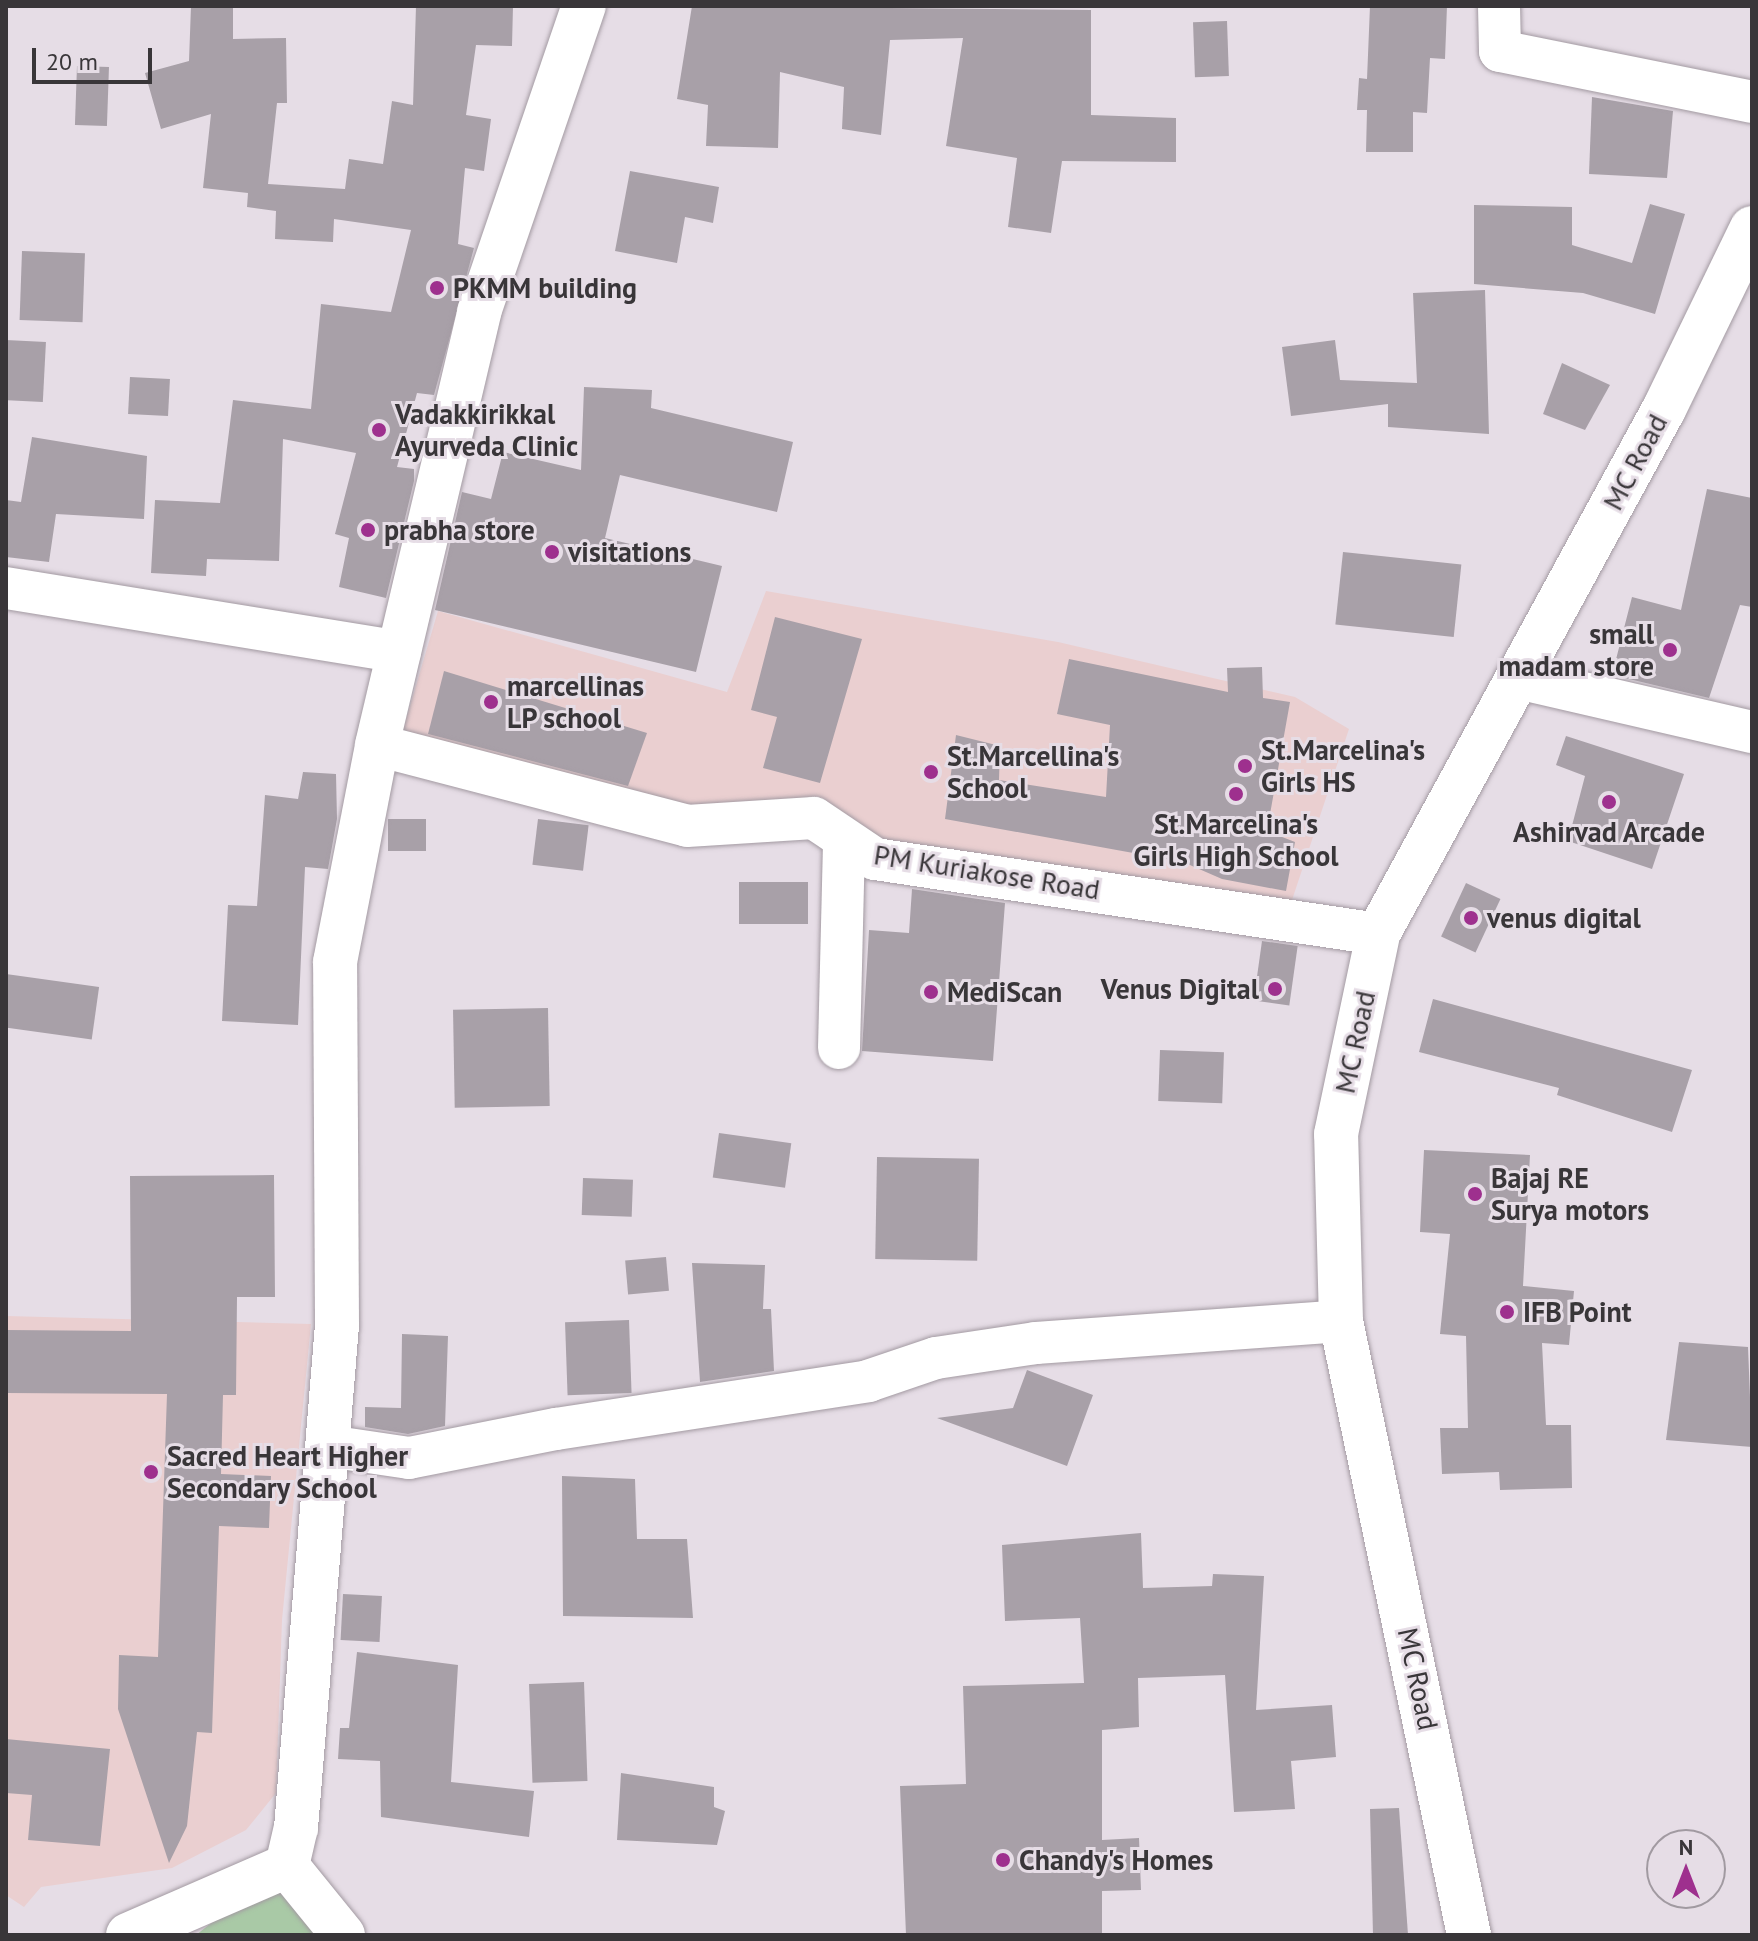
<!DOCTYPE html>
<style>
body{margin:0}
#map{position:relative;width:1758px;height:1941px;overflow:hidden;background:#e6dde6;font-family:"PT Sans",sans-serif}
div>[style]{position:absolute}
.education>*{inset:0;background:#eacfd0}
.green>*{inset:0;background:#a9c9a6}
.building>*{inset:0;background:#a8a0a8;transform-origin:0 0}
.roads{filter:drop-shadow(0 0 2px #a39aa2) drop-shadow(0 0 2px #a39aa2)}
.minor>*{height:42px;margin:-21px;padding:0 21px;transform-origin:21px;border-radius:21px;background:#fff}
.tertiary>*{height:44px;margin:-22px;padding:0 22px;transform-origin:22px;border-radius:22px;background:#fff}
.primary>*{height:44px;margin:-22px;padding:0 22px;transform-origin:22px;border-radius:22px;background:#fff}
.dots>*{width:22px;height:22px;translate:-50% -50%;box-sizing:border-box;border:4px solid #e6dde6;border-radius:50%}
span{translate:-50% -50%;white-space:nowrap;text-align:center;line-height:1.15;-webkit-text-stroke:6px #e6dde6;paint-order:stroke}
.poi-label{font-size:28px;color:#393639;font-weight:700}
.left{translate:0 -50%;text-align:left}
.right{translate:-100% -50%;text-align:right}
.street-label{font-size:28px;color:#393639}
.frame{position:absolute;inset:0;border:8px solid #393639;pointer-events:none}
.north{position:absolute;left:1646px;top:1829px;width:80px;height:80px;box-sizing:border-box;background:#e6dde6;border:2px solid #a19aa1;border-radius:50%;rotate:0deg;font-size:22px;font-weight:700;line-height:32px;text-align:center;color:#393639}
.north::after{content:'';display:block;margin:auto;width:28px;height:36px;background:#9e308e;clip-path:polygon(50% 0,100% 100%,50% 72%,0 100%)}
.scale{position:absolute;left:32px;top:48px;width:120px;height:36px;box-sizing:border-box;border:4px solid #393639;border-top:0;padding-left:10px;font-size:24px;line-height:28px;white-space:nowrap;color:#393639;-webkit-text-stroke:6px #e6dde6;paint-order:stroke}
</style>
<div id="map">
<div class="education">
<i style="clip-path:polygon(766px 591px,1058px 642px,1295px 697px,1349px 729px,1291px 903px,691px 814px,400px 740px,438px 611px,727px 692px)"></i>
<i style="clip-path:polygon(6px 1316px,311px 1324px,282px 1620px,276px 1793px,246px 1830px,172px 1868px,41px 1887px,24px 1907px,6px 1895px)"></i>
</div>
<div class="green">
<i style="clip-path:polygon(268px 1878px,315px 1935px,196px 1935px)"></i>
</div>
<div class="building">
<i style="clip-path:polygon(191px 6px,233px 6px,233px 39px,286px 38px,287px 103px,277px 103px,268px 184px,345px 189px,349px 159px,383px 164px,392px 101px,413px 105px,416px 6px,513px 6px,512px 46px,476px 45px,466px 115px,491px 119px,484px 171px,465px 168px,458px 244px,474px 248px,434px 395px,417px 393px,397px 467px,414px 469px,414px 481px,386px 598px,339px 587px,349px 538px,335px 534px,356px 453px,283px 439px,279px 561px,207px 559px,206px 576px,151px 573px,155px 500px,220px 503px,233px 400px,311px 409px,321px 304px,391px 312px,411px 230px,334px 219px,333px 242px,275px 239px,276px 211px,247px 207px,248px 193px,203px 188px,211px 114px,161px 129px,145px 73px,189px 61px)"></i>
<i style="clip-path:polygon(692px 6px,1091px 10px,1091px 115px,1176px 118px,1176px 162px,1062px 161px,1051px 233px,1008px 227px,1017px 158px,946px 146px,963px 38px,890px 40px,881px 135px,842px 129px,844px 87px,780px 72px,778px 148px,706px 146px,708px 105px,677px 99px)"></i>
<i style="clip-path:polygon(1370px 6px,1447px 6px,1445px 59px,1430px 58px,1427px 113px,1413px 112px,1413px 152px,1366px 152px,1367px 110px,1357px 110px,1359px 78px,1367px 79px)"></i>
<i style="left:1227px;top:21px;width:55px;height:34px;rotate:88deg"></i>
<i style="left:77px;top:66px;width:32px;height:59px;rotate:2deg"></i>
<i style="clip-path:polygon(1592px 97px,1673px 111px,1667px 178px,1589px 174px)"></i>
<i style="clip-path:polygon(630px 171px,719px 187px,713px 223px,685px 217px,677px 263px,615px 251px)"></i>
<i style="clip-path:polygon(1650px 204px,1685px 214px,1655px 314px,1583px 293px,1474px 284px,1474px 205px,1572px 207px,1572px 245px,1632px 263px)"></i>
<i style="left:22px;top:251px;width:63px;height:69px;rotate:2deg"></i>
<i style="clip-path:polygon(1485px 290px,1489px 434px,1388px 427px,1388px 404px,1291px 416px,1282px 347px,1335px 340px,1340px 380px,1417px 383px,1413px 293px)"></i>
<i style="left:6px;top:340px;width:40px;height:60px;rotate:3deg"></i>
<i style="clip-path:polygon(1562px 363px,1610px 385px,1585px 430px,1543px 414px)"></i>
<i style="left:130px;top:377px;width:40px;height:37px;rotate:3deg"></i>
<i style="clip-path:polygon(584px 387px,652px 390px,651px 408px,793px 442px,777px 512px,620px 475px,605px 538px,722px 566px,696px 672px,435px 610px,462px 492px,491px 499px,503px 452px,581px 470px)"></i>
<i style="clip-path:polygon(32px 437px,147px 456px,144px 519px,56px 514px,49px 562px,6px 557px,6px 500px,21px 502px)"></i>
<i style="clip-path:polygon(1707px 489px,1752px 498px,1752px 607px,1740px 605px,1709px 698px,1612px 675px,1632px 597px,1681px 610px)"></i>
<i style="left:1343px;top:552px;width:119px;height:73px;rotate:6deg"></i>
<i style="clip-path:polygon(775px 617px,862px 639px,820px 783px,763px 768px,777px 717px,751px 710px)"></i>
<i style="clip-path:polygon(1069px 659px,1228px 692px,1227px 668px,1262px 667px,1263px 698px,1290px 702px,1267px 831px,1295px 842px,1286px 891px,1222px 879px,1183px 862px,945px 819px,956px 735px,1000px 746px,999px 780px,1106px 797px,1110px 725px,1057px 714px)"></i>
<i style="clip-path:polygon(444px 671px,647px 733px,628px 786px,428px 734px)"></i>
<i style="clip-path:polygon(1566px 736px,1684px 774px,1652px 869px,1568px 841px,1585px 776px,1556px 765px)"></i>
<i style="clip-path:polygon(303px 772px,336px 774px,337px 819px,328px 869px,305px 867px,298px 1025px,222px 1021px,228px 905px,257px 906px,265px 795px,298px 799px)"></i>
<i style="left:388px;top:819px;width:38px;height:32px"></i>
<i style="left:538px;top:819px;width:51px;height:46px;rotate:7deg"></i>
<i style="left:808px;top:882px;width:42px;height:69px;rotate:90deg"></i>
<i style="left:1466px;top:883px;width:38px;height:59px;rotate:25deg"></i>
<i style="clip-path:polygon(912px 889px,1005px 903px,993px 1061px,862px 1051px,869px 930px,909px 933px)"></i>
<i style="left:1262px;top:941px;width:36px;height:60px;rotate:8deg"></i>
<i style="left:6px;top:974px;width:94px;height:53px;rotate:8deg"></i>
<i style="clip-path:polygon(1433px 999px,1692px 1070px,1672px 1132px,1557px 1095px,1559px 1088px,1419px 1052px)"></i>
<i style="left:548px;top:1008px;width:98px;height:95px;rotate:89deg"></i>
<i style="left:1160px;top:1050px;width:64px;height:51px;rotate:2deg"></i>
<i style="left:719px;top:1133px;width:73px;height:45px;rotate:8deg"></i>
<i style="clip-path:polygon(1424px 1150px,1530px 1155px,1523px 1286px,1574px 1291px,1569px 1345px,1542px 1343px,1546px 1425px,1571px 1425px,1572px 1488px,1500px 1490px,1499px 1472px,1442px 1474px,1440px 1428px,1468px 1428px,1466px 1336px,1440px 1334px,1450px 1234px,1420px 1232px)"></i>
<i style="left:877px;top:1157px;width:102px;height:102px;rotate:1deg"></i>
<i style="clip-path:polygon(274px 1175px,275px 1297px,237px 1297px,236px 1395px,223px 1395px,221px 1474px,271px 1476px,269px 1528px,219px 1526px,212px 1733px,197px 1732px,187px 1826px,169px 1863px,118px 1709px,119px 1655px,158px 1657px,167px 1394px,6px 1393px,6px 1330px,131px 1331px,130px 1176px)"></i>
<i style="left:583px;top:1178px;width:50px;height:37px;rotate:2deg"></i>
<i style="left:666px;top:1257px;width:34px;height:41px;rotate:85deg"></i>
<i style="clip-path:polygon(692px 1263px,765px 1265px,763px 1309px,771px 1309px,774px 1371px,700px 1382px)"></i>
<i style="left:629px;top:1320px;width:73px;height:64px;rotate:88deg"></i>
<i style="clip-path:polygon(402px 1334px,448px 1336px,445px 1426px,408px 1434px,365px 1427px,365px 1407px,401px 1408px)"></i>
<i style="clip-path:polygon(1679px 1342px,1748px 1347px,1752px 1447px,1666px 1440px)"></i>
<i style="clip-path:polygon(1027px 1370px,1093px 1395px,1067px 1466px,937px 1418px,1013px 1408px)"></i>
<i style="clip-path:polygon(562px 1476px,635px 1479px,637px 1539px,687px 1539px,693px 1618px,563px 1616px)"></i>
<i style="clip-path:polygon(1141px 1533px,1143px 1588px,1212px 1586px,1213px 1574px,1264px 1576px,1256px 1710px,1332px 1705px,1336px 1757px,1291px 1761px,1295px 1809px,1234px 1812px,1225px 1675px,1138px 1678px,1139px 1727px,1102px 1730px,1102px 1840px,1139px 1838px,1141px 1890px,1102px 1891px,1102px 1935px,906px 1935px,900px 1786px,966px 1784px,963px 1686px,1084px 1683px,1080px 1618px,1005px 1621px,1002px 1545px)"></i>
<i style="left:343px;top:1594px;width:39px;height:46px;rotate:3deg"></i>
<i style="clip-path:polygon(357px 1652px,458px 1665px,451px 1782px,534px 1791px,529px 1837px,381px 1817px,380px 1761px,338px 1759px,340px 1728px,349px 1728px)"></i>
<i style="left:584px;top:1682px;width:99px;height:55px;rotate:88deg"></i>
<i style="clip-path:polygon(6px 1739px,110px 1749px,100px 1846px,28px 1840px,32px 1795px,6px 1793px)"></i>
<i style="clip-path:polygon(621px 1773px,714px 1787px,714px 1807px,725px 1811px,717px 1845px,617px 1840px)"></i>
<i style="clip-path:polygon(1399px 1808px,1408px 1935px,1373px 1935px,1370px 1809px)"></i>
</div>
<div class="roads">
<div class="minor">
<i style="left:1499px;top:6px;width:45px;rotate:88.7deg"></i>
<i style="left:1500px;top:51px;width:257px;rotate:11.4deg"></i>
<i style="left:6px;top:588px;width:399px;rotate:9.2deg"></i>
<i style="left:1518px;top:678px;width:240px;rotate:13deg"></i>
<i style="left:377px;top:745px;width:320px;rotate:14.6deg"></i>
<i style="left:687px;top:826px;width:127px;rotate:-3.6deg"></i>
<i style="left:814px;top:818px;width:73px;rotate:33.9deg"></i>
<i style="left:875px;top:859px;width:509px;rotate:8.48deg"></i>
<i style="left:839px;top:1048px;width:204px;rotate:-88.6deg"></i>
<i style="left:328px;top:1446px;width:82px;rotate:8.4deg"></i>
<i style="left:409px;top:1458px;width:150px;rotate:-11.2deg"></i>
<i style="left:556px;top:1429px;width:316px;rotate:-8.7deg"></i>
<i style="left:868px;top:1381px;width:72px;rotate:-18.7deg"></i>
<i style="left:936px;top:1358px;width:101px;rotate:-8.5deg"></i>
<i style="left:1036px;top:1343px;width:306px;rotate:-4.1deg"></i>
</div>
<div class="tertiary">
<i style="left:128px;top:1935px;width:173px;rotate:-23.5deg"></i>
<i style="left:343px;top:1935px;width:89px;rotate:-129.1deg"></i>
<i style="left:287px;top:1866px;width:39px;rotate:-77deg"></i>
<i style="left:296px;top:1828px;width:505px;rotate:-85.34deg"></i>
<i style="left:337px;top:1325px;width:363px;rotate:-90.3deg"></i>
<i style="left:335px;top:962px;width:221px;rotate:-79deg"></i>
<i style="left:377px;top:745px;width:445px;rotate:-76.7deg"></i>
<i style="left:479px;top:312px;width:324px;rotate:-71.1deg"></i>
</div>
<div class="primary">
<i style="left:1469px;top:1935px;width:627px;rotate:-101.78deg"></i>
<i style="left:1341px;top:1321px;width:187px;rotate:-91.5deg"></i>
<i style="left:1336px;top:1134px;width:204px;rotate:-78.1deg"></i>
<i style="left:1378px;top:934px;width:598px;rotate:-61.42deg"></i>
<i style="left:1664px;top:409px;width:201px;rotate:-64.1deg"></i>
</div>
</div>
<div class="dots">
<i style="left:437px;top:288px;background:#9e308e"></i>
<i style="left:379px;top:430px;background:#9e308e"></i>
<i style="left:368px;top:530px;background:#9e308e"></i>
<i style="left:552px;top:552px;background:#9e308e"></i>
<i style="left:1670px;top:650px;background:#9e308e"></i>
<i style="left:491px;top:702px;background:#9e308e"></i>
<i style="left:1245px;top:766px;background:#9e308e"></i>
<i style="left:931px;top:772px;background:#9e308e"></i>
<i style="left:1236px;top:794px;background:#9e308e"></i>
<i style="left:1609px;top:802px;background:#9e308e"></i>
<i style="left:1471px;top:918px;background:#9e308e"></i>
<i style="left:1275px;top:989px;background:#9e308e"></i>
<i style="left:931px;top:992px;background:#9e308e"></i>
<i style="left:1475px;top:1194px;background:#9e308e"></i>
<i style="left:1507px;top:1312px;background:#9e308e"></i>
<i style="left:151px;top:1472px;background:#9e308e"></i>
<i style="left:1003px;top:1860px;background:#9e308e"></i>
</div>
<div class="poi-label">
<span class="left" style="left:453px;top:288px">PKMM building</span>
<span class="left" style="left:395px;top:430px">Vadakkirikkal<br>Ayurveda Clinic</span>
<span class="left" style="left:384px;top:530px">prabha store</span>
<span class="left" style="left:568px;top:552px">visitations</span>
<span class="right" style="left:1654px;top:650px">small<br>madam store</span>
<span class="left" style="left:507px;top:702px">marcellinas<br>LP school</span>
<span class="left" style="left:1261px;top:766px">St.Marcelina's<br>Girls HS</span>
<span class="left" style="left:947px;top:772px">St.Marcellina's<br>School</span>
<span style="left:1236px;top:840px">St.Marcelina's<br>Girls High School</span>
<span style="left:1609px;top:832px">Ashirvad Arcade</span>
<span class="left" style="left:1487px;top:918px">venus digital</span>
<span class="right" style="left:1259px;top:989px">Venus Digital</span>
<span class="left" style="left:947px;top:992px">MediScan</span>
<span class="left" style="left:1491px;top:1194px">Bajaj RE<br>Surya motors</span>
<span class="left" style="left:1523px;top:1312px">IFB Point</span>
<span class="left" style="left:167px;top:1472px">Sacred Heart Higher<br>Secondary School</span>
<span class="left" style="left:1019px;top:1860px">Chandy's Homes</span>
</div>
<div class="street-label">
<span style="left:1635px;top:462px;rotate:-62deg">MC Road</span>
<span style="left:987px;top:872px;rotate:9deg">PM Kuriakose Road</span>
<span style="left:1355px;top:1042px;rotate:-78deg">MC Road</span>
<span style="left:1418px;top:1679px;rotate:78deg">MC Road</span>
</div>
<div class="frame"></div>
<div class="north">N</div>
<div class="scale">20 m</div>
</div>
